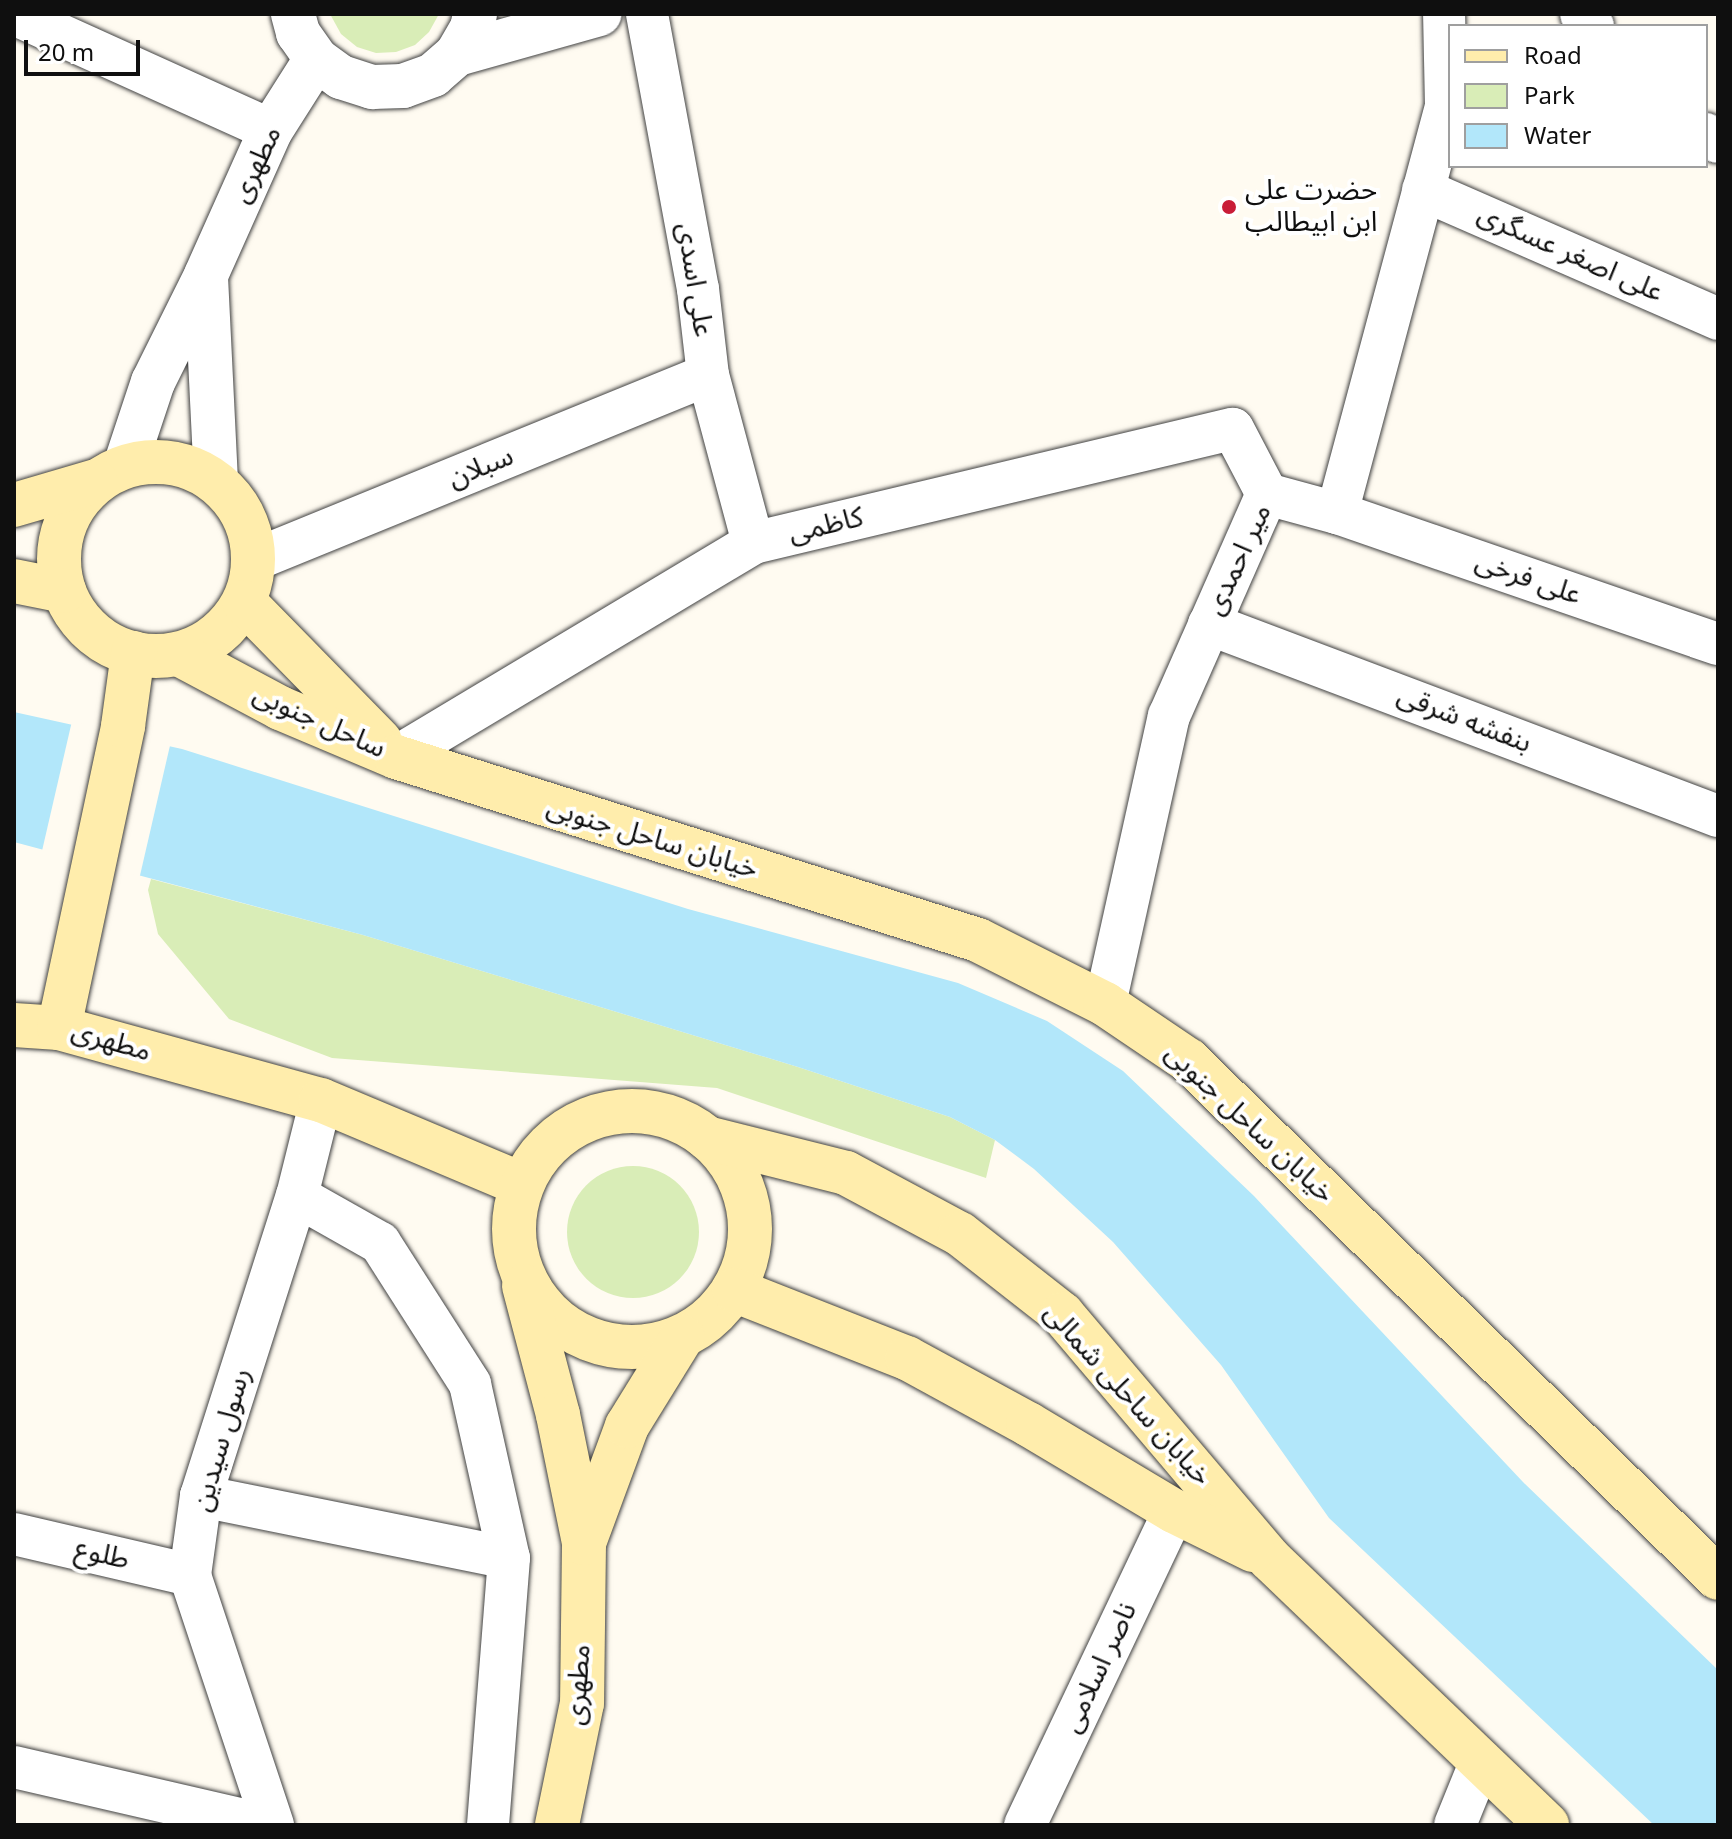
<!DOCTYPE html>
<meta charset="utf-8">
<style>
body{margin:0}
#map{position:relative;width:1732px;height:1839px;overflow:hidden;background:#fffbf1;font-family:Georgia,"Noto Sans Arabic",serif}
div>[style]{position:absolute}
.green>*{inset:0;background:#d9edb7}
.round{border-radius:50%}
.water>*{inset:0;background:#b2e7fa}
.pier>*{inset:0;background:#fffbf1;transform-origin:0 0}
.roads{filter:drop-shadow(0 0 2px #424242) drop-shadow(0 0 2px #424242)}
.minor>*{height:42px;margin:-21px;padding:0 21px;transform-origin:21px;border-radius:21px;background:#fff}
.tertiary>*{height:44px;margin:-22px;padding:0 22px;transform-origin:22px;border-radius:22px;background:#fff}
.secondary>*{height:44px;margin:-22px;padding:0 22px;transform-origin:22px;border-radius:22px;background:#ffedac}
.secondary>.ring{margin:-22px;padding:0;box-sizing:content-box;background:none;border:44px solid #ffedac;border-radius:50%}
.dots>*{width:22px;height:22px;translate:-50% -50%;box-sizing:border-box;border:4px solid #fff;border-radius:50%}
span{translate:-50% -50%;white-space:nowrap;text-align:center;line-height:1.15;-webkit-text-stroke:8px #fff;paint-order:stroke}
.street-label{font-size:28px;color:#0f0f0f}
.poi-label{font-size:28px;color:#0f0f0f}
.left{translate:0 -50%;text-align:left}
.frame{position:absolute;inset:0;border:16px solid #0f0f0f;pointer-events:none}
.legend{position:absolute;left:1448px;top:24px;width:260px;height:144px;box-sizing:border-box;background:#fff;border:2px solid #9f9f9f;margin:0;padding:10px 14px;list-style:none;font-size:24px;color:#0f0f0f}
.legend li{display:flex;align-items:center;gap:16px;height:40px}
.legend b{width:40px;border:2px solid #9f9f9f}
.scale{position:absolute;left:24px;top:40px;width:116px;height:36px;box-sizing:border-box;border:4px solid #0f0f0f;border-top:0;padding-left:10px;font-size:24px;line-height:28px;white-space:nowrap;color:#0f0f0f;-webkit-text-stroke:6px #fff;paint-order:stroke}
</style>
<div id="map">
<div class="green">
<i style="clip-path:polygon(330px 14px,439px 14px,429px 32px,415px 45px,396px 52px,376px 53px,357px 47px,341px 34px)"></i>
<i style="clip-path:polygon(151px 879px,363px 935px,798px 1067px,950px 1117px,995px 1140px,986px 1178px,717px 1088px,332px 1058px,229px 1019px,158px 934px,148px 890px)"></i>
<i class="round" style="left:567px;top:1166px;width:132px;height:132px"></i>
</div>
<div class="water">
<i style="clip-path:polygon(14px 712px,182px 749px,688px 909px,958px 983px,1047px 1021px,1123px 1071px,1254px 1196px,1523px 1482px,1718px 1670px,1718px 1825px,1654px 1825px,1329px 1518px,1221px 1365px,1113px 1242px,1034px 1169px,995px 1140px,950px 1117px,798px 1067px,363px 935px,14px 842px)"></i>
</div>
<div class="pier">
<i style="left:72px;top:721px;width:101px;height:136px;rotate:13deg"></i>
</div>
<div class="roads">
<div class="minor">
<i style="left:14px;top:14px;width:282px;rotate:24.3deg"></i>
<i style="left:647px;top:14px;width:280px;rotate:79.5deg"></i>
<i style="left:698px;top:289px;width:87px;rotate:83.4deg"></i>
<i style="left:708px;top:375px;width:174px;rotate:75deg"></i>
<i style="left:1581px;top:14px;width:17px;rotate:45deg"></i>
<i style="left:1706px;top:134px;width:14px;rotate:34deg"></i>
<i style="left:1423px;top:190px;width:322px;rotate:23.6deg"></i>
<i style="left:1337px;top:513px;width:403px;rotate:19deg"></i>
<i style="left:254px;top:560px;width:490px;rotate:-22.2deg"></i>
<i style="left:1209px;top:624px;width:544px;rotate:20.67deg"></i>
<i style="left:396px;top:757px;width:416px;rotate:-30.9deg"></i>
<i style="left:753px;top:543px;width:493px;rotate:-13.4deg"></i>
<i style="left:1233px;top:429px;width:73px;rotate:62.4deg"></i>
<i style="left:1105px;top:1004px;width:295px;rotate:-77.5deg"></i>
<i style="left:1169px;top:716px;width:243px;rotate:-66.2deg"></i>
<i style="left:1267px;top:494px;width:73px;rotate:15.2deg"></i>
<i style="left:1337px;top:513px;width:421px;rotate:-75deg"></i>
<i style="left:1446px;top:106px;width:92px;rotate:-91.2deg"></i>
<i style="left:297px;top:1196px;width:95px;rotate:29.5deg"></i>
<i style="left:380px;top:1243px;width:167px;rotate:57.4deg"></i>
<i style="left:470px;top:1384px;width:178px;rotate:77.4deg"></i>
<i style="left:509px;top:1558px;width:268px;rotate:94.5deg"></i>
<i style="left:201px;top:1496px;width:314px;rotate:11.4deg"></i>
<i style="left:14px;top:1534px;width:181px;rotate:13.1deg"></i>
<i style="left:14px;top:1767px;width:258px;rotate:13deg"></i>
<i style="left:273px;top:1825px;width:263px;rotate:-108.4deg"></i>
<i style="left:190px;top:1575px;width:80px;rotate:-82.1deg"></i>
<i style="left:201px;top:1496px;width:315px;rotate:-72.3deg"></i>
<i style="left:297px;top:1196px;width:99px;rotate:-76deg"></i>
<i style="left:1025px;top:1825px;width:348px;rotate:-64.6deg"></i>
<i style="left:1455px;top:1825px;width:69px;rotate:-67.9deg"></i>
</div>
<div class="tertiary">
<i style="left:293px;top:14px;width:20px;rotate:75deg"></i>
<i style="left:298px;top:33px;width:32px;rotate:55deg"></i>
<i style="left:316px;top:59px;width:31px;rotate:36deg"></i>
<i style="left:341px;top:77px;width:33px;rotate:18deg"></i>
<i style="left:372px;top:87px;width:31px;rotate:-2deg"></i>
<i style="left:403px;top:86px;width:32px;rotate:-20deg"></i>
<i style="left:433px;top:75px;width:32px;rotate:-41deg"></i>
<i style="left:457px;top:54px;width:30px;rotate:-60deg"></i>
<i style="left:472px;top:28px;width:14px;rotate:-78deg"></i>
<i style="left:457px;top:54px;width:148px;rotate:-15.7deg"></i>
<i style="left:206px;top:277px;width:205px;rotate:87.2deg"></i>
<i style="left:125px;top:466px;width:89px;rotate:-71.6deg"></i>
<i style="left:153px;top:382px;width:119px;rotate:-63.6deg"></i>
<i style="left:206px;top:275px;width:159px;rotate:-65.9deg"></i>
<i style="left:271px;top:130px;width:84px;rotate:-57.6deg"></i>
</div>
<div class="secondary">
<i class="ring" style="left:59px;top:462px;width:150px;height:150px"></i>
<i style="left:14px;top:505px;width:85px;rotate:-16.3deg"></i>
<i style="left:14px;top:581px;width:51px;rotate:11.3deg"></i>
<i style="left:244px;top:602px;width:194px;rotate:45.6deg"></i>
<i style="left:179px;top:654px;width:115px;rotate:28.1deg"></i>
<i style="left:280px;top:708px;width:126px;rotate:22.9deg"></i>
<i style="left:396px;top:757px;width:610px;rotate:17.45deg"></i>
<i style="left:978px;top:940px;width:142px;rotate:26.7deg"></i>
<i style="left:1105px;top:1004px;width:100px;rotate:34deg"></i>
<i style="left:1188px;top:1060px;width:741px;rotate:44.34deg"></i>
<i style="left:14px;top:1025px;width:45px;rotate:3.8deg"></i>
<i style="left:59px;top:1028px;width:272px;rotate:15.4deg"></i>
<i style="left:321px;top:1100px;width:217px;rotate:22.8deg"></i>
<i style="left:59px;top:1028px;width:309px;rotate:-78deg"></i>
<i style="left:123px;top:726px;width:74px;rotate:-82.2deg"></i>
<i class="ring" style="left:514px;top:1111px;width:192px;height:192px"></i>
<i style="left:707px;top:1138px;width:143px;rotate:14.1deg"></i>
<i style="left:846px;top:1173px;width:129px;rotate:28.2deg"></i>
<i style="left:960px;top:1234px;width:130px;rotate:38.1deg"></i>
<i style="left:1062px;top:1314px;width:321px;rotate:49.7deg"></i>
<i style="left:1270px;top:1559px;width:384px;rotate:43.8deg"></i>
<i style="left:524px;top:1286px;width:133px;rotate:75.2deg"></i>
<i style="left:558px;top:1415px;width:131px;rotate:78.5deg"></i>
<i style="left:584px;top:1543px;width:160px;rotate:90.7deg"></i>
<i style="left:582px;top:1703px;width:125px;rotate:101.6deg"></i>
<i style="left:734px;top:1290px;width:186px;rotate:21.5deg"></i>
<i style="left:907px;top:1358px;width:138px;rotate:28.6deg"></i>
<i style="left:1028px;top:1424px;width:170px;rotate:30.8deg"></i>
<i style="left:1174px;top:1511px;width:88px;rotate:26.3deg"></i>
<i style="left:584px;top:1543px;width:125px;rotate:-69.8deg"></i>
<i style="left:627px;top:1426px;width:105px;rotate:-58.3deg"></i>
</div>
</div>
<div class="dots">
<i style="left:1229px;top:207px;background:#c91d38"></i>
</div>
<div class="street-label">
<span style="left:257px;top:165px;rotate:-65deg">مطهری</span>
<span style="left:1570px;top:254px;rotate:24deg">علی اصغر عسگری</span>
<span style="left:694px;top:280px;rotate:81deg">علی اسدی</span>
<span style="left:481px;top:468px;rotate:-22deg">سبلان</span>
<span style="left:826px;top:526px;rotate:-13deg">کاظمی</span>
<span style="left:1239px;top:560px;rotate:-65deg">میر احمدی</span>
<span style="left:1528px;top:579px;rotate:19deg">علی فرخی</span>
<span style="left:1464px;top:720px;rotate:21deg">بنفشه شرقی</span>
<span style="left:319px;top:722px;rotate:24deg">ساحل جنوبی</span>
<span style="left:652px;top:839px;rotate:17deg">خیابان ساحل جنوبی</span>
<span style="left:111px;top:1042px;rotate:16deg">مطهری</span>
<span style="left:1249px;top:1124px;rotate:43deg">خیابان ساحل جنوبی</span>
<span style="left:1127px;top:1395px;rotate:48deg">خیابان ساحلی شمالی</span>
<span style="left:222px;top:1440px;rotate:-74deg">رسول سیدین</span>
<span style="left:102px;top:1555px;rotate:13deg">طلوع</span>
<span style="left:1100px;top:1668px;rotate:-65deg">ناصر اسلامی</span>
<span style="left:579px;top:1685px;rotate:-86deg">مطهری</span>
</div>
<div class="poi-label">
<span class="left" style="left:1245px;top:207px">حضرت علی<br>ابن ابیطالب</span>
</div>
<div class="frame"></div>
<ul class="legend">
<li><b style="height:10px;background:#ffedac"></b>Road</li>
<li><b style="height:22px;background:#d9edb7"></b>Park</li>
<li><b style="height:22px;background:#b2e7fa"></b>Water</li>
</ul>
<div class="scale">20 m</div>
</div>
